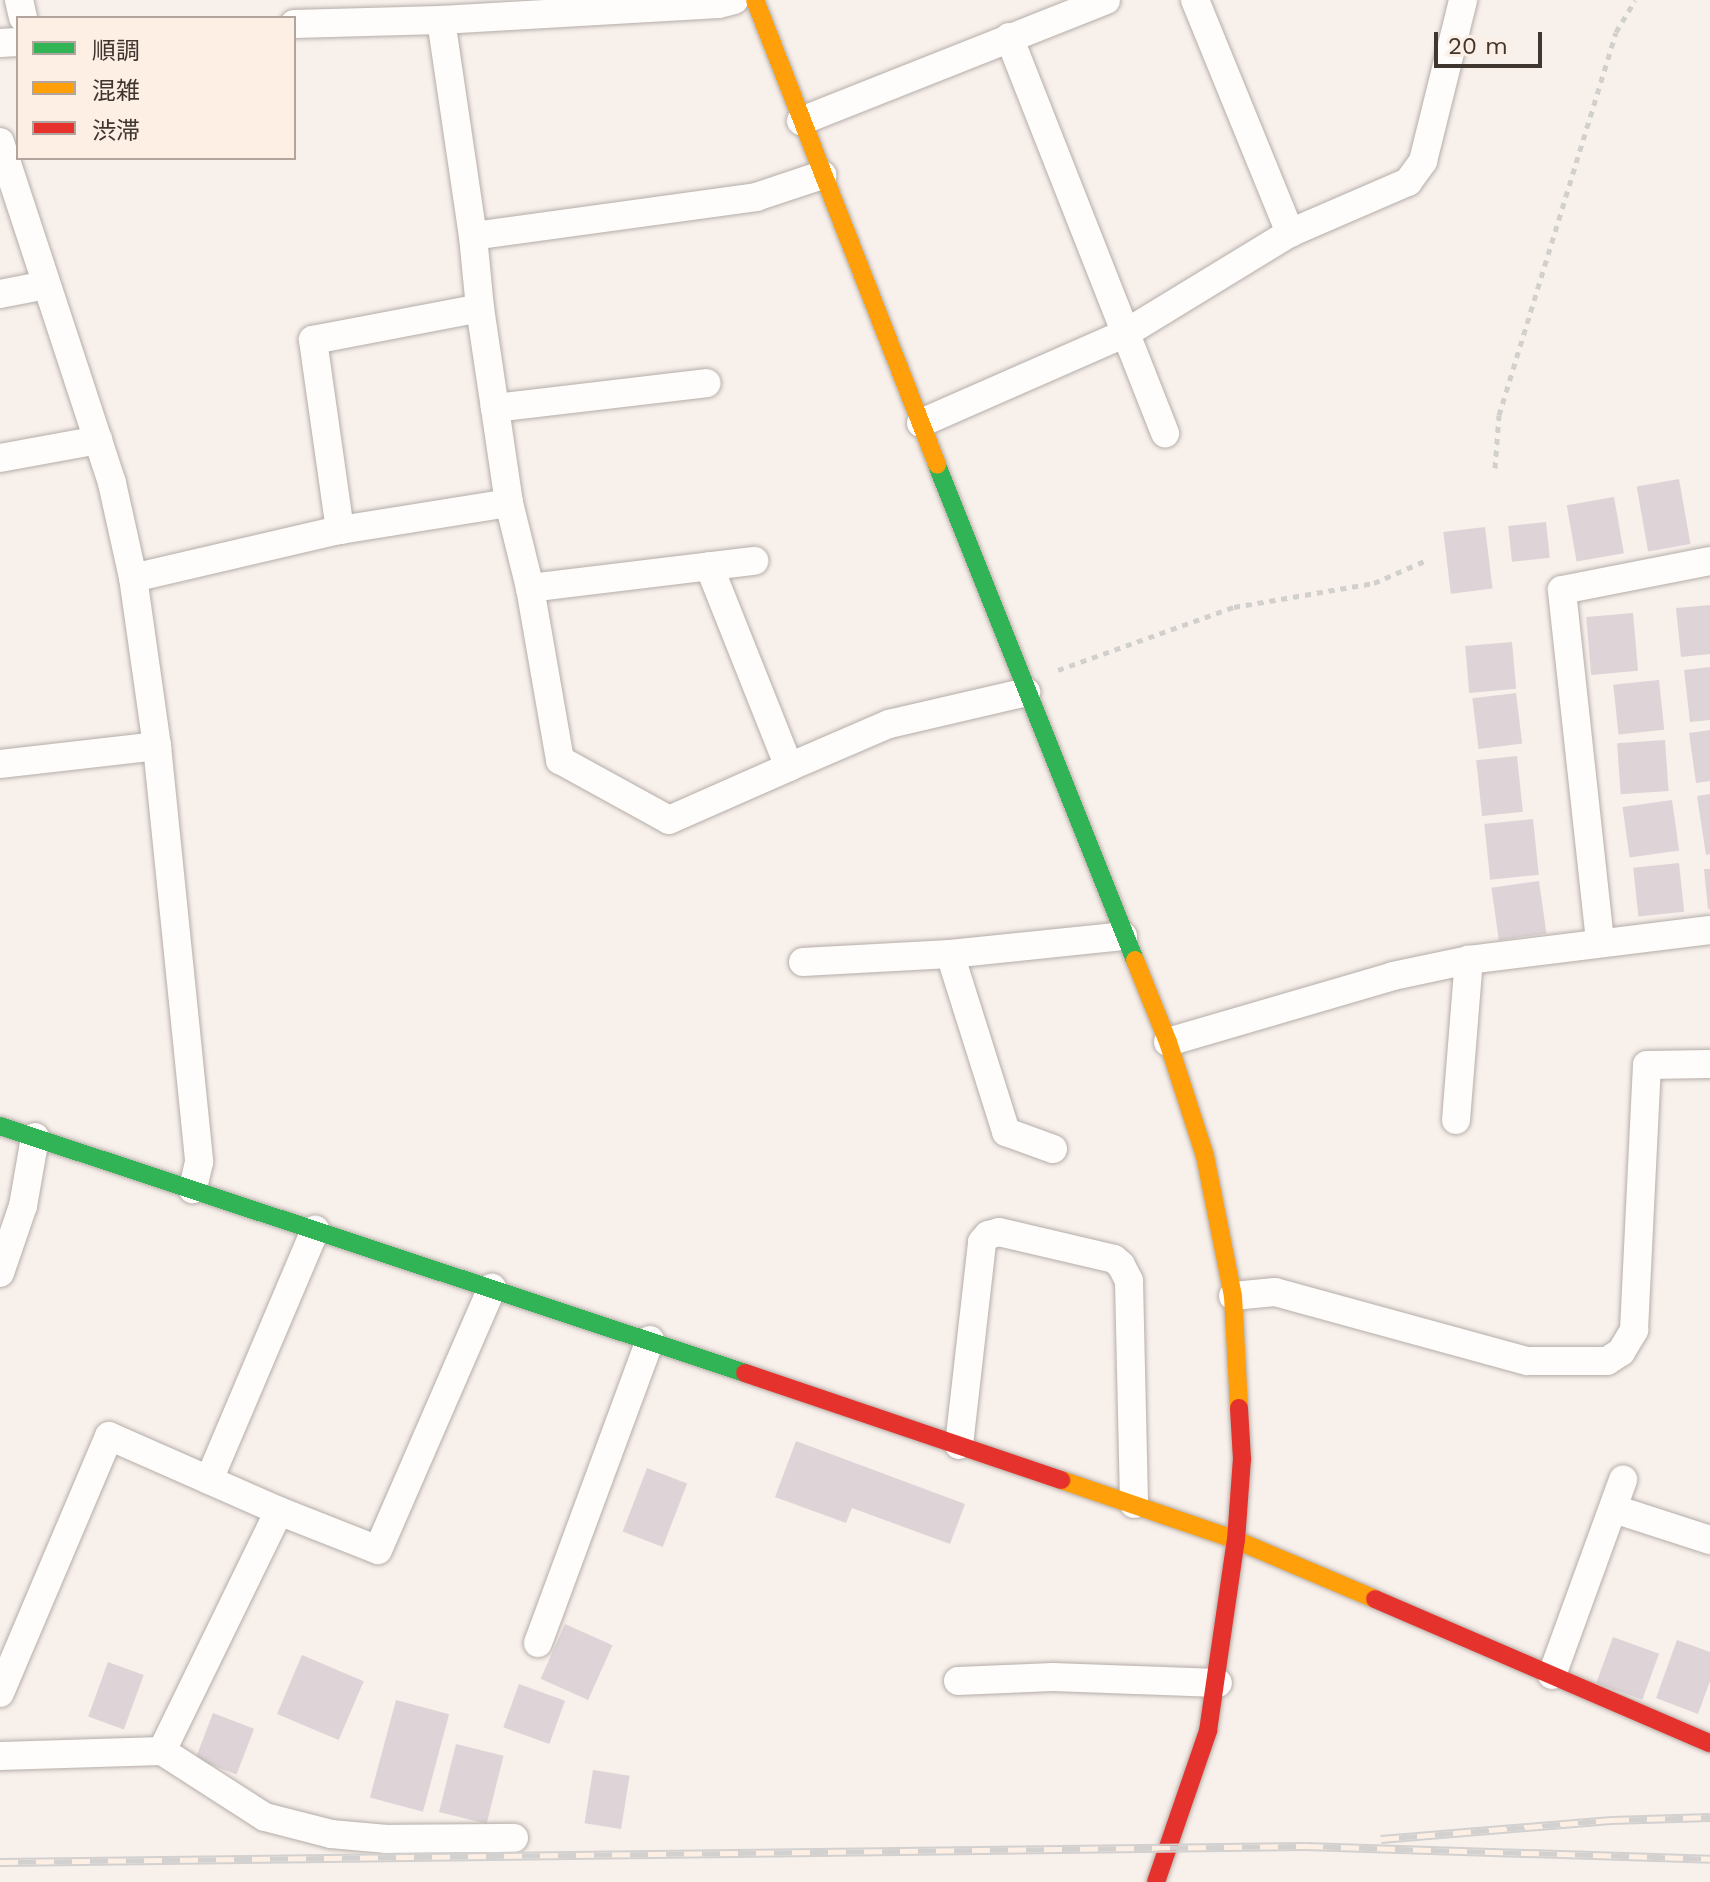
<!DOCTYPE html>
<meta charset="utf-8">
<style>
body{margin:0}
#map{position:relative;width:1710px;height:1882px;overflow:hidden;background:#f8f0eb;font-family:"Work Sans","Noto Sans JP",sans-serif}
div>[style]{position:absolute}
.building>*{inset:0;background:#ded4d7;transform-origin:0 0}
.path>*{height:5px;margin-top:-2.5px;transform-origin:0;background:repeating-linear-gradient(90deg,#d2d0cd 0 6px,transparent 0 12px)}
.roads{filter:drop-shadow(0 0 2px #b5ada8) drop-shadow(0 0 2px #b5ada8)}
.street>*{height:28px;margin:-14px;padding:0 14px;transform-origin:14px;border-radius:14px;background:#fefdfc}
.fast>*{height:18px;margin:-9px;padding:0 9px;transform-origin:9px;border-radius:9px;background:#30b455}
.slow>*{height:18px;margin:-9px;padding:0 9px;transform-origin:9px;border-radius:9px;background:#ff9f0a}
.jam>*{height:18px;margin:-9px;padding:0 9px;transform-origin:9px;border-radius:9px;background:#e5322d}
.rail>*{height:9px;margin-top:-4.5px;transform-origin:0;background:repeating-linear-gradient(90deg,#feefe5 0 18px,#d3d1d0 0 36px);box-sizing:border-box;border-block:2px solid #d3d1d0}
span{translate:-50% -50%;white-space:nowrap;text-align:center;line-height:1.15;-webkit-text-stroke:7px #feefe5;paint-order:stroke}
.legend{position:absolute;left:16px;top:16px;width:280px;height:144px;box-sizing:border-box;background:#feefe5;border:2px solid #b2a59d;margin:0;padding:10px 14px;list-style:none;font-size:24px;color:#3f3630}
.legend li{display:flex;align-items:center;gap:16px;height:40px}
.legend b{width:40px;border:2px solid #b2a59d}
.scale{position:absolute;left:1434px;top:32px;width:108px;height:36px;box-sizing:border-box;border:4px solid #3f3630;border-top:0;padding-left:10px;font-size:24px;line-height:28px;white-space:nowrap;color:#3f3630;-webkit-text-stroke:6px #feefe5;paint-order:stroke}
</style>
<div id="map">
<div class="building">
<i style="left:1679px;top:479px;width:66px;height:43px;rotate:80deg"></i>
<i style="left:1614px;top:497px;width:57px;height:48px;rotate:80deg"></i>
<i style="left:1546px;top:522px;width:36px;height:38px;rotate:84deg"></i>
<i style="left:1485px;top:527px;width:62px;height:42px;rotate:83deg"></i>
<i style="clip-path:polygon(1710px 605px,1710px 654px,1681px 657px,1676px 608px)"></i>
<i style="left:1633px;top:613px;width:58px;height:47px;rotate:85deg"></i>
<i style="left:1512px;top:642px;width:47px;height:47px;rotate:85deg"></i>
<i style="clip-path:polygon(1710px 667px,1710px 720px,1690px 722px,1684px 670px)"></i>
<i style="left:1659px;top:680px;width:50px;height:46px;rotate:84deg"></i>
<i style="left:1516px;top:693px;width:51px;height:44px;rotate:83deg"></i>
<i style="clip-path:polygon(1710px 730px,1710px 781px,1696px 783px,1689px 733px)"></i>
<i style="left:1665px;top:740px;width:51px;height:48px;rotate:86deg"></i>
<i style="left:1517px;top:756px;width:56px;height:41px;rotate:84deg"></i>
<i style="clip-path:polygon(1710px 794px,1710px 854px,1706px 855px,1697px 796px)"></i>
<i style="left:1672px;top:800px;width:51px;height:50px;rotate:82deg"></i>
<i style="left:1533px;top:819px;width:56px;height:49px;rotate:84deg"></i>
<i style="left:1679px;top:863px;width:49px;height:46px;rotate:84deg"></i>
<i style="clip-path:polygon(1704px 869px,1710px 869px,1710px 909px,1708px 909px)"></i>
<i style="left:1539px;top:881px;width:53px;height:48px;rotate:82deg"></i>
<i style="clip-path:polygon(796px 1441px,965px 1504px,950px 1544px,852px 1508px,846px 1523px,775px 1497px)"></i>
<i style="left:647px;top:1468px;width:43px;height:68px;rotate:21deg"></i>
<i style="left:565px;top:1624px;width:52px;height:60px;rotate:24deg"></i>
<i style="left:1613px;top:1637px;width:49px;height:49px;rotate:20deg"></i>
<i style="clip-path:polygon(1677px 1640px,1710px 1652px,1710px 1681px,1698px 1714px,1656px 1698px)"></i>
<i style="left:302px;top:1655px;width:67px;height:64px;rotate:23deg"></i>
<i style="left:108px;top:1662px;width:38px;height:58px;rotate:20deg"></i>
<i style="left:519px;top:1684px;width:49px;height:46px;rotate:20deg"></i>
<i style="left:396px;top:1700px;width:55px;height:101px;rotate:15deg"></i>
<i style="left:213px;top:1713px;width:44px;height:49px;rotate:21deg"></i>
<i style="left:456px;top:1744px;width:49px;height:70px;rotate:14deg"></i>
<i style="left:593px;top:1770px;width:37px;height:54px;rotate:9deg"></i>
</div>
<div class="path">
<i style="left:1495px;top:468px;width:53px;rotate:-85.7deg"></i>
<i style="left:1499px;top:415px;width:400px;rotate:-73deg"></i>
<i style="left:1616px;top:32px;width:37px;rotate:-59deg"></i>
<i style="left:1058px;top:670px;width:187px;rotate:-19.7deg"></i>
<i style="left:1234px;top:607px;width:142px;rotate:-9.7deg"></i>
<i style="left:1374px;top:583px;width:58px;rotate:-23.5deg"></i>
</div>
<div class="roads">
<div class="street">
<i style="left:19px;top:0;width:18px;rotate:77deg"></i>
<i style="left:1195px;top:0;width:252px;rotate:67.8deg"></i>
<i style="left:441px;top:20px;width:218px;rotate:81.6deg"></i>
<i style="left:473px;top:236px;width:286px;rotate:-7.8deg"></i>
<i style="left:756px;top:197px;width:70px;rotate:-18.4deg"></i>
<i style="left:294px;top:24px;width:147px;rotate:-1.6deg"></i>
<i style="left:441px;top:20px;width:278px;rotate:-3.3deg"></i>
<i style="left:719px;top:4px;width:16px;rotate:-15deg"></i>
<i style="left:1009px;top:37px;width:426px;rotate:68.5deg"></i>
<i style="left:0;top:43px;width:18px;rotate:-3deg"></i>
<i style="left:801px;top:121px;width:328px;rotate:-21.6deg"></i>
<i style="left:0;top:142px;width:359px;rotate:71.8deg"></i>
<i style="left:112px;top:483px;width:97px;rotate:77.5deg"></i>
<i style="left:133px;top:578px;width:212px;rotate:-13.1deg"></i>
<i style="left:340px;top:530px;width:192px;rotate:-98.1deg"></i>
<i style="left:313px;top:340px;width:170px;rotate:-10.8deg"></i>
<i style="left:480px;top:308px;width:72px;rotate:-95.6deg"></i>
<i style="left:0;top:294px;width:47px;rotate:-11.1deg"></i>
<i style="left:480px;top:308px;width:101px;rotate:81.5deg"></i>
<i style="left:495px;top:408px;width:213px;rotate:-6.7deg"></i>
<i style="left:921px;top:423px;width:224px;rotate:-23.7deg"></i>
<i style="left:1126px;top:333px;width:192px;rotate:-31.4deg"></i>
<i style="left:1290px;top:233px;width:129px;rotate:-23.4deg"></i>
<i style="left:1408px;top:182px;width:26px;rotate:-54deg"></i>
<i style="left:1423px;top:161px;width:166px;rotate:-76deg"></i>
<i style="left:0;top:458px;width:100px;rotate:-10.4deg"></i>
<i style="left:509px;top:503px;width:88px;rotate:76.1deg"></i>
<i style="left:530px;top:588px;width:226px;rotate:-6.9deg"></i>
<i style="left:340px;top:530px;width:171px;rotate:-9.1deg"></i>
<i style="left:509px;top:503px;width:96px;rotate:-98.4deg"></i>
<i style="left:530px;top:588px;width:175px;rotate:80.1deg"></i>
<i style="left:560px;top:760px;width:124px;rotate:28.8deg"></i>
<i style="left:669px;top:820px;width:131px;rotate:-23.8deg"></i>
<i style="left:789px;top:767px;width:216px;rotate:-111.7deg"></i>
<i style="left:157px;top:746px;width:418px;rotate:84.2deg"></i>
<i style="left:199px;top:1162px;width:28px;rotate:103deg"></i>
<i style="left:0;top:764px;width:158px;rotate:-6.5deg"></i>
<i style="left:157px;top:746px;width:170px;rotate:-98.1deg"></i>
<i style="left:789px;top:767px;width:109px;rotate:-23.3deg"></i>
<i style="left:889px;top:724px;width:141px;rotate:-13.1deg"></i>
<i style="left:1600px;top:941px;width:353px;rotate:-96.2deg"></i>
<i style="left:1562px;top:590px;width:151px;rotate:-11.1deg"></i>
<i style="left:950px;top:954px;width:187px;rotate:72.5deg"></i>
<i style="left:1006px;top:1132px;width:50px;rotate:19.9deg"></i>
<i style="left:803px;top:962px;width:147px;rotate:-3.1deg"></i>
<i style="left:950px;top:954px;width:174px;rotate:-5.9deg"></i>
<i style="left:1168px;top:1042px;width:234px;rotate:-16.3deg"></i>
<i style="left:1393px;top:976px;width:78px;rotate:-11.9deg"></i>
<i style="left:1469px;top:960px;width:243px;rotate:-7.1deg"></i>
<i style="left:1456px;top:1120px;width:161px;rotate:-85.4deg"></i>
<i style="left:0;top:1273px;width:71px;rotate:-71.1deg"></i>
<i style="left:23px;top:1206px;width:70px;rotate:-80.1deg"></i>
<i style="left:1233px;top:1296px;width:42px;rotate:-5.4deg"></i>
<i style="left:1275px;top:1292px;width:262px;rotate:15.3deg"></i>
<i style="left:1528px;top:1361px;width:79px"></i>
<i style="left:1607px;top:1361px;width:17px;rotate:-33deg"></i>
<i style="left:1621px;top:1352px;width:26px;rotate:-59deg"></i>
<i style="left:1634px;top:1330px;width:265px;rotate:-87.2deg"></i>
<i style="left:1647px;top:1065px;width:63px;rotate:-0.9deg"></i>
<i style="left:959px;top:1445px;width:204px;rotate:-83.5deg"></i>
<i style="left:982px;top:1242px;width:9px;rotate:-49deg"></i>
<i style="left:988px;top:1235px;width:11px;rotate:-15deg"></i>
<i style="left:999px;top:1232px;width:118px;rotate:13.2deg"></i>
<i style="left:1114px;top:1259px;width:9px;rotate:41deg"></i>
<i style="left:1121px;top:1265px;width:18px;rotate:63deg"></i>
<i style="left:1129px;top:1281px;width:223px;rotate:88.7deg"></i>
<i style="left:209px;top:1480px;width:272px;rotate:-67deg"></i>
<i style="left:1614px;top:1509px;width:101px;rotate:17.9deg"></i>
<i style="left:279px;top:1511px;width:106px;rotate:21.5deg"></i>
<i style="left:378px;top:1550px;width:286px;rotate:-66.5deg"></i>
<i style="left:538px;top:1643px;width:323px;rotate:-69.7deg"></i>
<i style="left:1552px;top:1675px;width:208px;rotate:-70deg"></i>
<i style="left:958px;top:1681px;width:95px;rotate:-2.4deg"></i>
<i style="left:1053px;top:1677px;width:165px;rotate:2.1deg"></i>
<i style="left:0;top:1693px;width:279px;rotate:-67deg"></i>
<i style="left:109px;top:1436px;width:186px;rotate:23.8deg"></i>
<i style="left:279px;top:1511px;width:267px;rotate:116deg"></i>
<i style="left:162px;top:1751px;width:162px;rotate:178.2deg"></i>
<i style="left:162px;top:1751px;width:122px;rotate:32.7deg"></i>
<i style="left:265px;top:1817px;width:68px;rotate:14.4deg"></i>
<i style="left:331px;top:1834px;width:56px;rotate:5.1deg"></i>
<i style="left:387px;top:1839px;width:127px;rotate:-0.5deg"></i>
</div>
<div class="fast">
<i style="left:937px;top:465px;width:533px;rotate:68.2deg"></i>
<i style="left:0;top:1126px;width:785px;rotate:18.34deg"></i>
</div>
<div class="slow">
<i style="left:755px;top:0;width:499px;rotate:68.6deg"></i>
<i style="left:1135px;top:960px;width:88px;rotate:68.1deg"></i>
<i style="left:1168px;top:1042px;width:120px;rotate:72deg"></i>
<i style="left:1205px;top:1156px;width:143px;rotate:78.7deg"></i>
<i style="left:1233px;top:1296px;width:112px;rotate:86.9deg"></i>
<i style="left:1061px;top:1480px;width:185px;rotate:18.9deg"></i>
<i style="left:1236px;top:1540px;width:151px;rotate:23deg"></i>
</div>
<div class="jam">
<i style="left:745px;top:1373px;width:334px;rotate:18.7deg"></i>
<i style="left:1375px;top:1599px;width:365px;rotate:23.3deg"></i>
<i style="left:1156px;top:1882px;width:160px;rotate:-71deg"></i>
<i style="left:1208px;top:1731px;width:193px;rotate:-81.7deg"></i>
<i style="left:1236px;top:1540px;width:81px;rotate:-85.8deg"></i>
<i style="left:1242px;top:1459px;width:51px;rotate:-93.4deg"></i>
</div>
</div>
<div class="rail">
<i style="left:1381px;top:1839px;width:231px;rotate:-4.7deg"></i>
<i style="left:1611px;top:1820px;width:99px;rotate:-1.7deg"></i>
<i style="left:0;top:1862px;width:1305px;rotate:-0.7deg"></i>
<i style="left:1305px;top:1846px;width:405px;rotate:1.8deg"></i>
</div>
<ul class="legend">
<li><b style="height:10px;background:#30b455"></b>順調</li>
<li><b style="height:10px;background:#ff9f0a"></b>混雑</li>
<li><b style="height:10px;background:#e5322d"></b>渋滞</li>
</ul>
<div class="scale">20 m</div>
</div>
